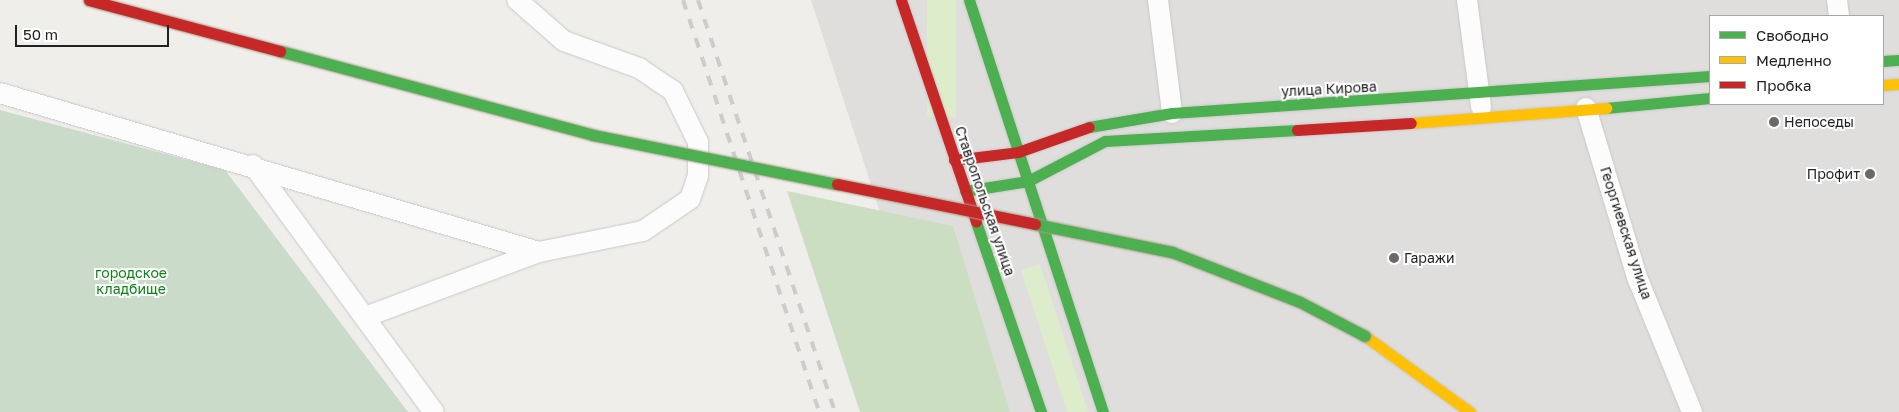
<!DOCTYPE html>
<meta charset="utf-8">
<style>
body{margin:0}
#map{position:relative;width:1899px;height:412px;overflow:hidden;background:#f0eeeb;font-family:"Golos Text",sans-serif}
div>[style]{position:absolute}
.residential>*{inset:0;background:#dfdedc}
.grass>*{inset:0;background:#ddeccb;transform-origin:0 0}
.forest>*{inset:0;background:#cbdec1}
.cemetery>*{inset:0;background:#cadbca}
.roads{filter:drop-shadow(0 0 1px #c9c8c7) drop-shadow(0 0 1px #c9c8c7)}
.street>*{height:20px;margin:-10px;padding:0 10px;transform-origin:10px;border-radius:10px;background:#fdfcfc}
.fast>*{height:11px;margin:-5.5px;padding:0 5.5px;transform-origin:5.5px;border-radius:5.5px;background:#4caf50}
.slow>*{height:11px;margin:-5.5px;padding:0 5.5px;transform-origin:5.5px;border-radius:5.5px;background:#ffc107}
.jam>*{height:11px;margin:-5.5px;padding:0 5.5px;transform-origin:5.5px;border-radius:5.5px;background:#c62828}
.rail>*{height:4px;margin-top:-2px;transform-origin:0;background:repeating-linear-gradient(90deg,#ccc 0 10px,transparent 0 20px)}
.bridges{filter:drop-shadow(0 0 1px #a79c86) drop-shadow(0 0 1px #a79c86)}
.fast-bridge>*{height:11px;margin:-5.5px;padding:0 5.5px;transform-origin:5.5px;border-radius:5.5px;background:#4caf50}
.jam-bridge>*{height:11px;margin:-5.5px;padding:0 5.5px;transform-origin:5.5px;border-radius:5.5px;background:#c62828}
.dots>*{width:14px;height:14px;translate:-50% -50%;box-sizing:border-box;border:2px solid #fff;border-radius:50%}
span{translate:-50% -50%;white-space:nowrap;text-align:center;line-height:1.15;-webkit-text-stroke:4px #fff;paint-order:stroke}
.street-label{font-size:14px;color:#222}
.poi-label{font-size:14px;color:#222}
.left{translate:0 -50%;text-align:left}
.right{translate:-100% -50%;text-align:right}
.park-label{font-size:14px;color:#0c8416}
.legend{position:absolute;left:1709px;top:15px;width:175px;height:90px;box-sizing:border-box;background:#fff;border:1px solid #a7a7a7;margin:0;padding:6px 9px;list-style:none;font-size:15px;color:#222}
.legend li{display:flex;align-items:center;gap:10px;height:25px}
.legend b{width:25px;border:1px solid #a7a7a7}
.scale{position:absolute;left:15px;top:25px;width:154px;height:22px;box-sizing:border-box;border:2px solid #222;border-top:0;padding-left:6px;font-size:15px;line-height:18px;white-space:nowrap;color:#222;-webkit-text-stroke:4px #fff;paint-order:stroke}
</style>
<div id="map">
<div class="residential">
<i style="clip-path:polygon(evenodd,811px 0,1899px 0,1899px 412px,945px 412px,811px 0,1710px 16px,1883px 16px,1883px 104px,1710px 104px,1710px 16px)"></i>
</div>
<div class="grass">
<i style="left:927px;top:0;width:29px;height:117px"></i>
<i style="left:1040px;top:264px;width:156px;height:20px;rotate:72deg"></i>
</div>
<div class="forest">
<i style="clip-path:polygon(787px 191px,953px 226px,1010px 412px,860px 412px)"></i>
</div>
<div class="cemetery">
<i style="clip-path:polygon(0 110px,225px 170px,408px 412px,0 412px)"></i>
</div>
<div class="roads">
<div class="street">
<i style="left:1158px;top:0;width:114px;rotate:82.9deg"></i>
<i style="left:1467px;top:0;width:108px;rotate:82.5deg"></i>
<i style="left:1837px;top:0;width:16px;rotate:83deg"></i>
<i style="left:0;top:93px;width:562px;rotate:16.44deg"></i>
<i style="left:1586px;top:108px;width:177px;rotate:73.2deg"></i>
<i style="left:1637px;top:277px;width:146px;rotate:67.8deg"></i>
<i style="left:253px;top:165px;width:306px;rotate:53.8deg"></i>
<i style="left:365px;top:317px;width:186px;rotate:-20.5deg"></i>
<i style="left:539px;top:252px;width:106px;rotate:-11.4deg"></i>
<i style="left:643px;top:231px;width:57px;rotate:-34.2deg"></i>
<i style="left:690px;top:199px;width:24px;rotate:-71deg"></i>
<i style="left:698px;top:176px;width:34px;rotate:-90deg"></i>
<i style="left:698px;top:142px;width:57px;rotate:-116.1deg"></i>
<i style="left:673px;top:91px;width:41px;rotate:-145.9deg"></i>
<i style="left:639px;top:68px;width:80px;rotate:-160.2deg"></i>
<i style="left:564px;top:41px;width:62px;rotate:-138.9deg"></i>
</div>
<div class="fast">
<i style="left:969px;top:0;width:433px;rotate:72deg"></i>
<i style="left:1883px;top:61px;width:16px;rotate:-4deg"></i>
<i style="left:1606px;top:108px;width:104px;rotate:-5.5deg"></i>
<i style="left:1089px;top:127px;width:84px;rotate:-9.6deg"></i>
<i style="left:1172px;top:113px;width:539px;rotate:-3.93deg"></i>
<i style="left:965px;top:191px;width:64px;rotate:-9deg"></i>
<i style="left:1028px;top:181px;width:87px;rotate:-27.5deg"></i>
<i style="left:1105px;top:141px;width:192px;rotate:-3.3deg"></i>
<i style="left:976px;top:222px;width:201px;rotate:71.1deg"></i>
</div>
<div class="slow">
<i style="left:1883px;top:85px;width:16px;rotate:-4deg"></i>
<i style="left:1411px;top:123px;width:196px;rotate:-4.4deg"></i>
<i style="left:1365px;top:336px;width:130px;rotate:35.9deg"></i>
</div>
<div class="jam">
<i style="left:901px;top:0;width:234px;rotate:71.3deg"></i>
<i style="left:1297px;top:130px;width:114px;rotate:-3.5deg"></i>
<i style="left:954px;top:160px;width:64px;rotate:-7.1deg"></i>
<i style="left:1018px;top:152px;width:75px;rotate:-19.4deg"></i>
</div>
</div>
<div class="rail">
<i style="left:683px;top:0;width:434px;rotate:71.7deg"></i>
<i style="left:698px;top:0;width:434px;rotate:71.6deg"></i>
</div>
<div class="bridges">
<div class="fast-bridge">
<i style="left:280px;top:51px;width:324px;rotate:15deg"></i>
<i style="left:593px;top:135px;width:249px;rotate:11.4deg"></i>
<i style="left:1035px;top:224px;width:140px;rotate:11.6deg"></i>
<i style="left:1172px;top:252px;width:137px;rotate:21.3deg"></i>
<i style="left:1300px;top:302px;width:73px;rotate:27.6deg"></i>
</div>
<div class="jam-bridge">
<i style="left:89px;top:0;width:198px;rotate:15deg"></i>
<i style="left:837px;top:184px;width:202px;rotate:11.4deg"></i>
</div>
</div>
<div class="dots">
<i style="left:1774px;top:122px;background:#6a6968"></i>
<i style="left:1870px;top:174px;background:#6a6968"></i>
<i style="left:1394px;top:258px;background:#6a6968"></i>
</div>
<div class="street-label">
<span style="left:1329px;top:89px;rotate:-3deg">улица Кирова</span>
<span style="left:985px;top:201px;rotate:71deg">Ставропольская улица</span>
<span style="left:1626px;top:233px;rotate:72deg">Георгиевская улица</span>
</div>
<div class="poi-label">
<span class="left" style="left:1784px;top:122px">Непоседы</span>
<span class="right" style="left:1860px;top:174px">Профит</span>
<span class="left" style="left:1404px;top:258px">Гаражи</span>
</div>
<div class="park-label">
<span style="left:131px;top:281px">городское<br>кладбище</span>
</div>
<ul class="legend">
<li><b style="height:6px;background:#4caf50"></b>Свободно</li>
<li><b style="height:6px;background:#ffc107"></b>Медленно</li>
<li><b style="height:6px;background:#c62828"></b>Пробка</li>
</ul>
<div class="scale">50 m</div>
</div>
